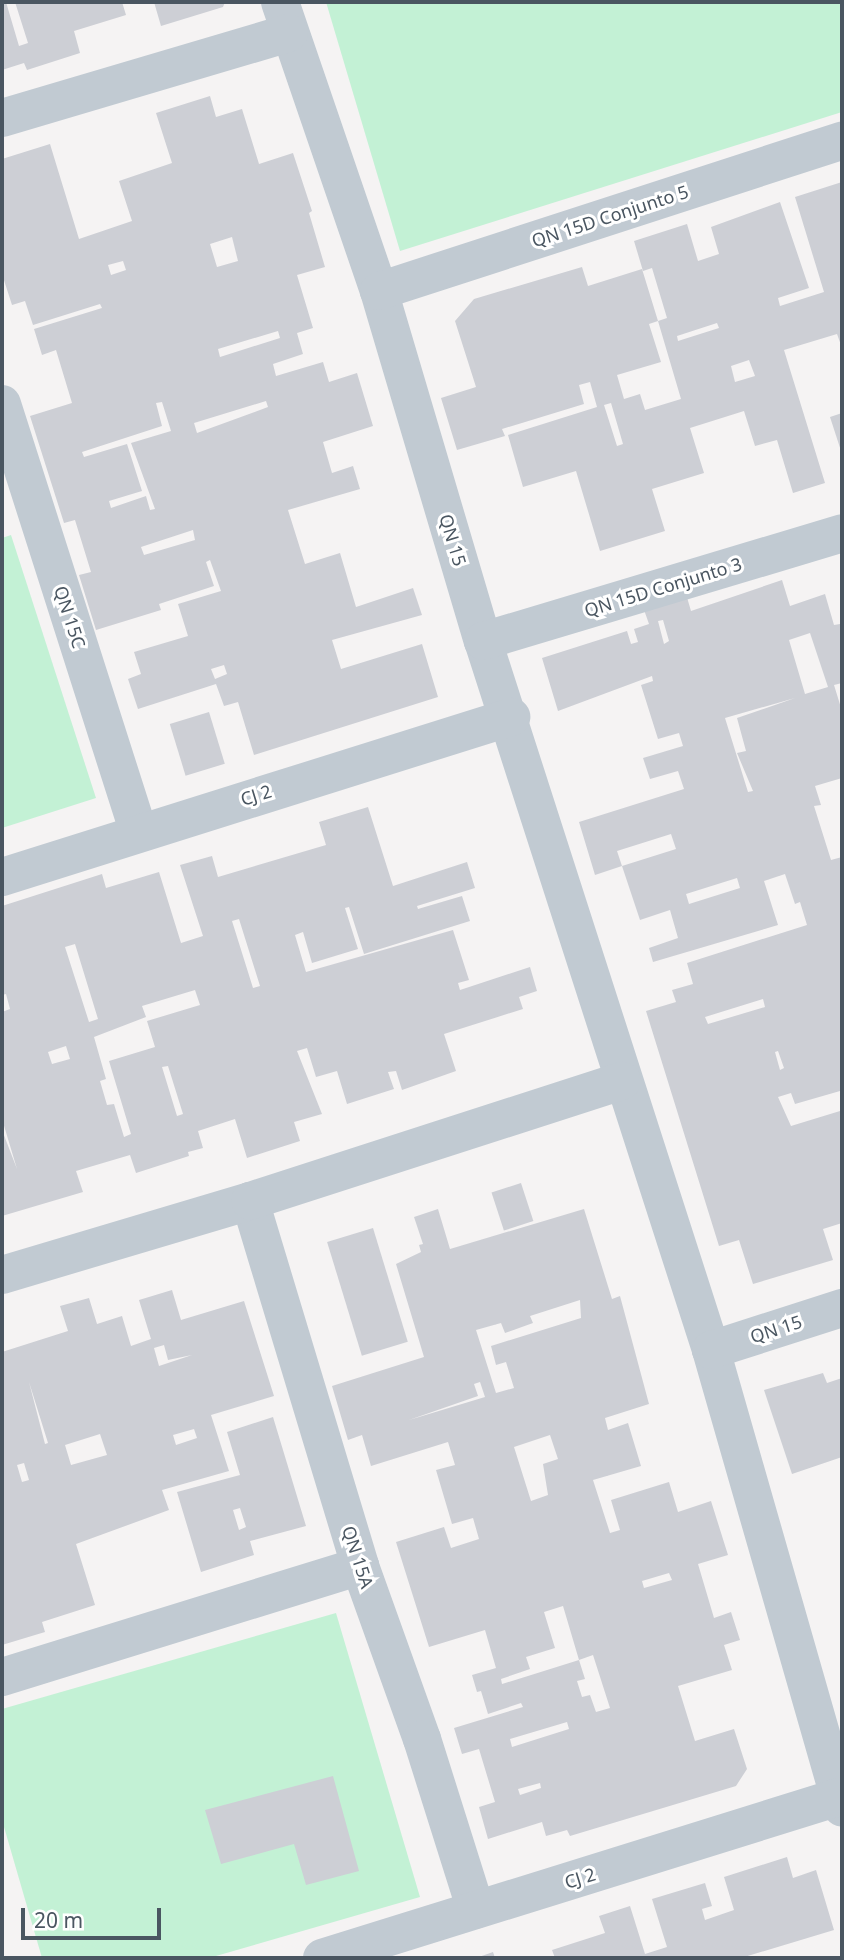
<!DOCTYPE html>
<style>
body{margin:0}
#map{position:relative;width:844px;height:1960px;overflow:hidden;background:#f5f3f3;font-family:"Noto Sans",sans-serif}
div>[style]{position:absolute}
.green>*{inset:0;background:#c3f1d5}
.building>*{inset:0;background:#cdcfd5;transform-origin:0 0}
.street>*{height:38px;margin:-19px;padding:0 19px;transform-origin:19px;border-radius:19px;background:#c1cad2}
span{translate:-50% -50%;white-space:nowrap;text-align:center;line-height:1.15;-webkit-text-stroke:6px #fff;paint-order:stroke}
.street-label{font-size:18px;color:#4a5661}
.frame{position:absolute;inset:0;border:4px solid #4a5661;pointer-events:none}
.scale{position:absolute;left:21px;top:1908px;width:140px;height:32px;box-sizing:border-box;border:4px solid #4a5661;border-top:0;padding-left:9px;font-size:21px;line-height:24px;white-space:nowrap;color:#4a5661;-webkit-text-stroke:5px #fff;paint-order:stroke}
</style>
<div id="map">
<div class="green">
<i style="clip-path:polygon(326px 2px,842px 2px,842px 112px,400px 251px)"></i>
<i style="clip-path:polygon(11px 535px,96px 798px,2px 828px,2px 538px)"></i>
<i style="clip-path:polygon(336px 1613px,420px 1897px,209px 1958px,42px 1958px,2px 1820px,2px 1709px)"></i>
</div>
<div class="building">
<i style="clip-path:polygon(2px 2px,6px 2px,19px 46px,28px 43px,15px 2px,122px 2px,126px 15px,74px 31px,80px 53px,27px 70px,24px 63px,2px 70px)"></i>
<i style="clip-path:polygon(154px 2px,225px 2px,223px 7px,161px 26px)"></i>
<i style="clip-path:polygon(evenodd,210px 96px,216px 117px,242px 109px,259px 164px,293px 153px,312px 211px,309px 213px,325px 267px,297px 275px,313px 328px,297px 333px,303px 354px,273px 364px,276px 376px,323px 362px,329px 382px,357px 373px,373px 426px,323px 442px,332px 473px,353px 466px,360px 489px,288px 510px,305px 564px,340px 553px,356px 607px,413px 588px,422px 615px,332px 640px,341px 669px,422px 644px,438px 697px,254px 755px,238px 702px,224px 706px,216px 684px,138px 709px,128px 679px,141px 674px,134px 652px,188px 636px,178px 604px,221px 591px,210px 560px,206px 562px,214px 586px,159px 604px,161px 610px,96px 630px,79px 575px,91px 572px,75px 520px,64px 523px,30px 416px,72px 403px,56px 350px,42px 355px,34px 329px,102px 308px,100px 304px,33px 325px,25px 301px,12px 305px,2px 274px,2px 159px,50px 144px,79px 239px,132px 221px,119px 181px,172px 163px,156px 113px,210px 96px,232px 237px,238px 261px,217px 267px,210px 244px,232px 237px,210px 96px,123px 261px,126px 270px,111px 275px,108px 265px,123px 261px,210px 96px,278px 331px,280px 338px,220px 357px,218px 349px,278px 331px,210px 96px,266px 401px,268px 407px,197px 433px,194px 423px,266px 401px,210px 96px,162px 402px,171px 431px,131px 443px,155px 509px,150px 510px,146px 496px,111px 508px,109px 501px,142px 491px,127px 444px,84px 457px,82px 452px,162px 426px,156px 403px,162px 402px,210px 96px,193px 530px,195px 540px,144px 555px,141px 547px,193px 530px,210px 96px,224px 665px,227px 674px,215px 679px,211px 669px,224px 665px)"></i>
<i style="clip-path:polygon(evenodd,842px 182px,842px 348px,837px 334px,784px 350px,825px 483px,793px 493px,777px 440px,755px 446px,744px 411px,690px 428px,704px 473px,652px 489px,665px 531px,600px 551px,576px 471px,523px 487px,508px 435px,597px 407px,590px 382px,579px 385px,584px 404px,502px 429px,505px 436px,457px 450px,441px 398px,476px 387px,455px 321px,474px 299px,582px 267px,588px 286px,642px 269px,658px 321px,667px 318px,652px 268px,643px 271px,634px 241px,687px 224px,698px 261px,719px 254px,711px 227px,780px 202px,809px 288px,778px 298px,780px 306px,824px 292px,795px 197px,842px 182px,658px 321px,681px 399px,645px 410px,640px 394px,624px 399px,617px 375px,661px 362px,649px 324px,658px 321px,842px 182px,717px 323px,719px 328px,678px 341px,677px 336px,717px 323px,842px 182px,749px 360px,755px 376px,735px 382px,731px 366px,749px 360px,842px 182px,611px 403px,623px 444px,617px 446px,604px 405px,611px 403px)"></i>
<i style="clip-path:polygon(842px 413px,842px 454px,830px 417px)"></i>
<i style="clip-path:polygon(evenodd,782px 580px,790px 606px,825px 594px,834px 625px,840px 624px,842px 633px,842px 683px,834px 685px,842px 711px,842px 778px,815px 786px,821px 805px,814px 806px,831px 860px,842px 857px,842px 1097px,840px 1091px,795px 1104px,791px 1093px,778px 1097px,791px 1126px,840px 1111px,842px 1223px,823px 1229px,833px 1260px,753px 1284px,739px 1240px,719px 1246px,646px 1011px,676px 1002px,672px 990px,693px 984px,687px 963px,807px 925px,800px 902px,795px 904px,785px 874px,764px 881px,778px 925px,653px 962px,649px 948px,678px 938px,670px 910px,640px 920px,622px 866px,595px 875px,579px 822px,684px 789px,678px 771px,650px 779px,643px 758px,683px 746px,679px 733px,658px 739px,641px 685px,653px 681px,652px 676px,558px 711px,542px 658px,627px 631px,631px 644px,638px 642px,634px 629px,649px 624px,643px 607px,686px 594px,691px 611px,782px 580px,663px 620px,669px 641px,664px 644px,658px 621px,663px 620px,782px 580px,810px 633px,828px 687px,805px 694px,789px 640px,810px 633px,782px 580px,795px 698px,737px 718px,746px 751px,737px 753px,753px 791px,748px 792px,725px 718px,795px 698px,782px 580px,671px 834px,676px 849px,622px 866px,617px 851px,671px 834px,782px 580px,737px 878px,740px 888px,689px 904px,686px 894px,737px 878px,782px 580px,763px 999px,765px 1007px,708px 1024px,705px 1017px,763px 999px,782px 580px,778px 1051px,784px 1068px,780px 1070px,775px 1052px,778px 1051px)"></i>
<i style="left:209px;top:712px;width:54px;height:41px;rotate:73deg"></i>
<i style="clip-path:polygon(evenodd,368px 807px,393px 886px,467px 862px,475px 888px,417px 906px,418px 909px,462px 896px,470px 921px,364px 954px,349px 907px,345px 908px,358px 949px,312px 963px,303px 932px,295px 935px,306px 972px,453px 930px,469px 980px,458px 983px,460px 990px,530px 967px,537px 991px,519px 997px,523px 1009px,444px 1034px,456px 1071px,402px 1090px,396px 1071px,388px 1072px,394px 1089px,347px 1104px,337px 1071px,316px 1077px,307px 1048px,297px 1051px,322px 1114px,294px 1122px,300px 1141px,247px 1158px,235px 1119px,198px 1131px,203px 1148px,188px 1152px,189px 1156px,136px 1173px,130px 1155px,76px 1171px,83px 1192px,2px 1216px,2px 1130px,17px 1169px,2px 1119px,2px 1012px,10px 1009px,6px 994px,2px 995px,2px 906px,102px 874px,106px 888px,159px 872px,181px 943px,203px 936px,180px 865px,212px 856px,218px 877px,326px 845px,319px 822px,368px 807px,239px 919px,260px 986px,253px 988px,232px 921px,239px 919px,368px 807px,75px 944px,98px 1019px,89px 1022px,65px 947px,75px 944px,368px 807px,195px 990px,200px 1005px,147px 1021px,155px 1047px,109px 1061px,131px 1134px,124px 1137px,114px 1104px,107px 1105px,100px 1081px,106px 1079px,94px 1037px,146px 1017px,142px 1006px,195px 990px,368px 807px,66px 1046px,70px 1059px,52px 1064px,48px 1052px,66px 1046px,368px 807px,168px 1066px,183px 1114px,177px 1116px,162px 1067px,168px 1066px)"></i>
<i style="left:521px;top:1183px;width:40px;height:31px;rotate:72deg"></i>
<i style="clip-path:polygon(evenodd,438px 1209px,450px 1249px,584px 1209px,612px 1299px,620px 1296px,649px 1404px,605px 1418px,608px 1430px,628px 1423px,641px 1466px,593px 1480px,610px 1533px,620px 1530px,611px 1500px,669px 1482px,678px 1512px,711px 1501px,728px 1555px,698px 1564px,714px 1618px,731px 1612px,740px 1640px,724px 1645px,732px 1670px,678px 1686px,695px 1741px,734px 1729px,747px 1769px,736px 1786px,570px 1836px,567px 1830px,546px 1836px,542px 1822px,488px 1839px,479px 1807px,495px 1802px,479px 1749px,462px 1754px,454px 1728px,523px 1707px,521px 1703px,488px 1714px,481px 1691px,477px 1692px,472px 1675px,496px 1668px,485px 1630px,429px 1647px,396px 1542px,444px 1527px,451px 1548px,479px 1539px,473px 1518px,452px 1524px,436px 1470px,455px 1465px,448px 1442px,371px 1466px,362px 1435px,348px 1440px,332px 1386px,424px 1357px,396px 1264px,421px 1252px,419px 1245px,423px 1244px,414px 1217px,438px 1209px,580px 1300px,581px 1318px,491px 1346px,496px 1365px,506px 1362px,514px 1388px,496px 1393px,476px 1330px,501px 1323px,505px 1333px,533px 1323px,530px 1316px,580px 1300px,438px 1209px,480px 1382px,485px 1397px,409px 1420px,478px 1396px,474px 1384px,480px 1382px,438px 1209px,550px 1435px,558px 1459px,543px 1464px,548px 1495px,531px 1501px,514px 1447px,550px 1435px,438px 1209px,669px 1573px,672px 1580px,644px 1588px,642px 1581px,669px 1573px,438px 1209px,563px 1606px,579px 1660px,593px 1655px,610px 1708px,596px 1712px,590px 1695px,582px 1697px,577px 1681px,585px 1679px,579px 1660px,502px 1684px,501px 1679px,530px 1669px,526px 1657px,555px 1648px,544px 1612px,563px 1606px,438px 1209px,567px 1722px,569px 1729px,512px 1747px,510px 1739px,567px 1722px,438px 1209px,540px 1783px,541px 1788px,520px 1795px,518px 1789px,540px 1783px)"></i>
<i style="left:373px;top:1228px;width:119px;height:48px;rotate:73deg"></i>
<i style="clip-path:polygon(evenodd,172px 1290px,181px 1320px,244px 1301px,274px 1396px,211px 1415px,229px 1471px,162px 1490px,169px 1510px,76px 1544px,95px 1605px,42px 1622px,45px 1632px,2px 1645px,2px 1352px,68px 1331px,60px 1306px,89px 1298px,97px 1324px,122px 1316px,131px 1346px,151px 1339px,139px 1300px,172px 1290px,164px 1345px,168px 1360px,192px 1355px,159px 1366px,154px 1348px,164px 1345px,172px 1290px,29px 1382px,48px 1443px,45px 1444px,29px 1382px,172px 1290px,194px 1429px,197px 1438px,176px 1445px,173px 1435px,194px 1429px,172px 1290px,100px 1434px,107px 1455px,71px 1465px,65px 1445px,100px 1434px,172px 1290px,24px 1463px,29px 1480px,22px 1482px,17px 1465px,24px 1463px)"></i>
<i style="clip-path:polygon(823px 1373px,827px 1383px,842px 1378px,842px 1457px,792px 1474px,764px 1390px)"></i>
<i style="clip-path:polygon(evenodd,273px 1417px,306px 1526px,250px 1541px,254px 1555px,201px 1572px,177px 1492px,240px 1475px,227px 1432px,273px 1417px,240px 1508px,246px 1527px,239px 1530px,233px 1510px,240px 1508px)"></i>
<i style="clip-path:polygon(333px 1776px,359px 1871px,306px 1885px,294px 1844px,221px 1864px,205px 1810px)"></i>
<i style="clip-path:polygon(787px 1857px,793px 1878px,816px 1870px,834px 1930px,741px 1958px,555px 1958px,552px 1950px,605px 1933px,599px 1916px,630px 1906px,645px 1954px,667px 1947px,652px 1899px,705px 1883px,712px 1906px,702px 1909px,705px 1920px,734px 1910px,724px 1877px)"></i>
<i style="clip-path:polygon(493px 1952px,495px 1958px,476px 1958px)"></i>
</div>
<div class="street">
<i style="left:280px;top:2px;width:305px;rotate:71.1deg"></i>
<i style="left:379px;top:291px;width:365px;rotate:73.5deg"></i>
<i style="left:483px;top:641px;width:745px;rotate:72.17deg"></i>
<i style="left:711px;top:1350px;width:476px;rotate:74deg"></i>
<i style="left:2px;top:118px;width:299px;rotate:-16.5deg"></i>
<i style="left:379px;top:291px;width:487px;rotate:-18deg"></i>
<i style="left:2px;top:404px;width:448px;rotate:72.3deg"></i>
<i style="left:483px;top:641px;width:375px;rotate:-16.7deg"></i>
<i style="left:2px;top:877px;width:534px;rotate:-17.45deg"></i>
<i style="left:250px;top:1201px;width:381px;rotate:73.2deg"></i>
<i style="left:360px;top:1566px;width:184px;rotate:70.3deg"></i>
<i style="left:422px;top:1739px;width:179px;rotate:72.5deg"></i>
<i style="left:2px;top:1275px;width:259px;rotate:-16.6deg"></i>
<i style="left:250px;top:1201px;width:391px;rotate:-17.9deg"></i>
<i style="left:711px;top:1350px;width:138px;rotate:-17.8deg"></i>
<i style="left:2px;top:1677px;width:375px;rotate:-17.2deg"></i>
<i style="left:322px;top:1958px;width:541px;rotate:-17.3deg"></i>
</div>
<div class="street-label">
<span style="left:610px;top:216px;rotate:-18deg">QN 15D Conjunto 5</span>
<span style="left:453px;top:540px;rotate:73deg">QN 15</span>
<span style="left:663px;top:587px;rotate:-17deg">QN 15D Conjunto 3</span>
<span style="left:70px;top:617px;rotate:72deg">QN 15C</span>
<span style="left:256px;top:795px;rotate:-17deg">CJ 2</span>
<span style="left:776px;top:1329px;rotate:-18deg">QN 15</span>
<span style="left:358px;top:1557px;rotate:72deg">QN 15A</span>
<span style="left:580px;top:1878px;rotate:-17deg">CJ 2</span>
</div>
<div class="frame"></div>
<div class="scale">20 m</div>
</div>
